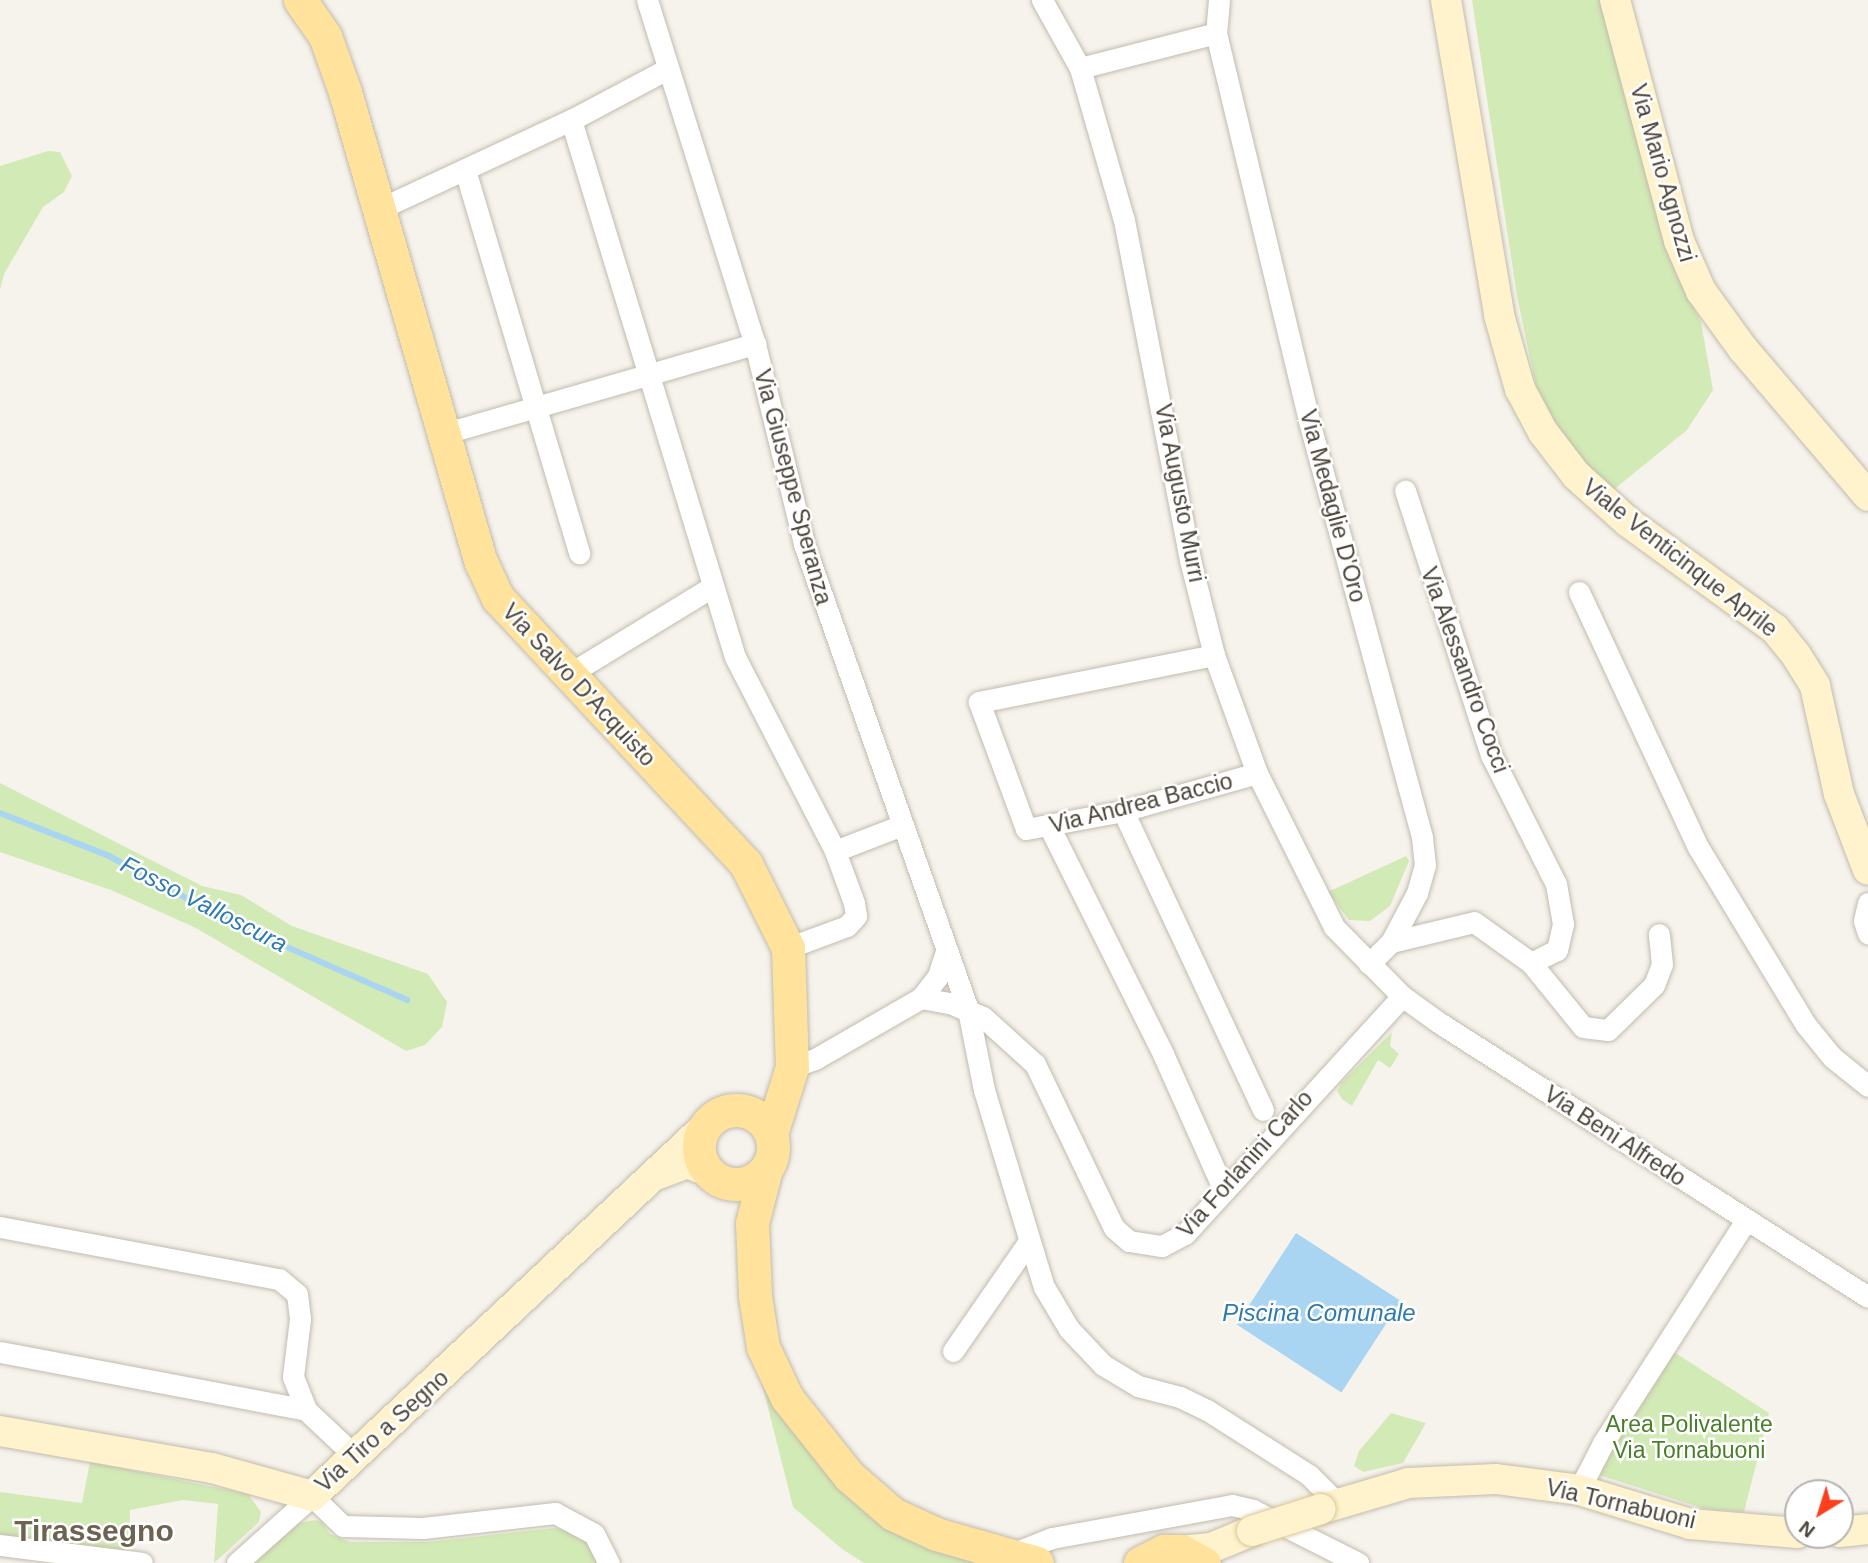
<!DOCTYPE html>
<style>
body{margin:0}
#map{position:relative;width:1868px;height:1563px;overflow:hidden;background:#f6f3ec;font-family:Helvetica,sans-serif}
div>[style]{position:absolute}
.green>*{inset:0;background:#d2eab5}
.water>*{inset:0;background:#a9d4f2;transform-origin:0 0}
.stream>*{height:6px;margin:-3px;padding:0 3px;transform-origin:3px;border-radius:3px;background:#a9d4f2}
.roads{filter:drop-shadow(0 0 2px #c2bbae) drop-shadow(0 0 2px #c2bbae)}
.street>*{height:21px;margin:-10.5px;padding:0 10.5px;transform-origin:10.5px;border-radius:10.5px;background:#fff}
.secondary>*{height:30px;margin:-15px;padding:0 15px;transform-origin:15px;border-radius:15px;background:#fff3cd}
.primary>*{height:33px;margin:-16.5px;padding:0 16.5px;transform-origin:16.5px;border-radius:16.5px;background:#ffe39c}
.primary>.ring{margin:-16.5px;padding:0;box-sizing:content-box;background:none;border:33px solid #ffe39c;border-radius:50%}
.bridges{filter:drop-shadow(0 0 2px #d6c79b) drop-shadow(0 0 2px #d6c79b)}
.secondary-bridge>*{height:30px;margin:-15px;padding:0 15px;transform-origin:15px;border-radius:15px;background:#fff3cd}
span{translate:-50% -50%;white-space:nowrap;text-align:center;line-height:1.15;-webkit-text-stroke:5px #fff;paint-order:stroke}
.street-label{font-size:23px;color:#4b4439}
.park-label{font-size:23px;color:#4a7f2a}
.water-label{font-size:24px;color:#2e7ab2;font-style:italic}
.district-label{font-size:30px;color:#6e6250;font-weight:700}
.north{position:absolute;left:1784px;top:1479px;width:70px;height:70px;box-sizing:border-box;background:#fff;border:2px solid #b7b4b0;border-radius:50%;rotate:218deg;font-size:19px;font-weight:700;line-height:28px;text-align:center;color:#4b4439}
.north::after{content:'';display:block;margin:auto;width:24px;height:32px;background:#fc3f1d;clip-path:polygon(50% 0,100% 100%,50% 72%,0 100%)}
</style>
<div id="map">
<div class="green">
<i style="clip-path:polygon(1472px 0,1604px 0,1660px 228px,1677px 276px,1701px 322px,1713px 390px,1687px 430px,1612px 491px,1579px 459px,1551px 420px,1536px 386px,1517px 296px)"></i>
<i style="clip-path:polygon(48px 151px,60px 152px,72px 176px,64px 192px,43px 207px,4px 274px,0 290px,0 166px)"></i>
<i style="clip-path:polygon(0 783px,202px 886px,241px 895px,292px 926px,428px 974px,447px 1002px,442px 1027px,425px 1045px,406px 1051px,196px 928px,111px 890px,0 852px)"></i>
<i style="clip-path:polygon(1406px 856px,1409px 861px,1390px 906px,1370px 921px,1349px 920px,1328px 892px)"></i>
<i style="clip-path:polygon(1392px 1032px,1390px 1046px,1399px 1054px,1390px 1068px,1378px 1060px,1352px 1106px,1342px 1099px,1337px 1091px,1342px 1082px)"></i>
<i style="clip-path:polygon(1666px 1347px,1769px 1413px,1744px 1512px,1705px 1509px,1593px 1473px)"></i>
<i style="clip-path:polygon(762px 1384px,825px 1472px,999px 1563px,864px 1563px,842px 1549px,793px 1507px)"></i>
<i style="clip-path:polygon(1391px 1413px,1426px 1423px,1403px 1463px,1363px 1472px,1354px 1466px,1359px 1451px)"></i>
<i style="clip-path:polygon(90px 1462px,248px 1494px,261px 1512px,259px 1522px,214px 1563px,218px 1504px,183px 1500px,130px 1510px,129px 1555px,0 1538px,0 1492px,82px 1503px)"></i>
<i style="clip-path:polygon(314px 1520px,322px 1522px,330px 1534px,350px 1542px,428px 1542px,554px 1528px,594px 1534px,609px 1563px,251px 1563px,296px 1524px)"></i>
</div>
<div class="water">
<i style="left:1296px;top:1233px;width:125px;height:109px;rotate:33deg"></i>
</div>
<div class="stream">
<i style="left:0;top:813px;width:117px;rotate:21.5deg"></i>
<i style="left:109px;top:856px;width:136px;rotate:28.6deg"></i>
<i style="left:228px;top:921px;width:196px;rotate:23.8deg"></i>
</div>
<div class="roads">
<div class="street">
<i style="left:647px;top:0;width:361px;rotate:72.6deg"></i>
<i style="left:755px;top:344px;width:206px;rotate:76.2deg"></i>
<i style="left:804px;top:544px;width:494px;rotate:70.6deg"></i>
<i style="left:968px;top:1010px;width:82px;rotate:78.7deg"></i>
<i style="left:984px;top:1090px;width:206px;rotate:73.1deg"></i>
<i style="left:1044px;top:1287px;width:49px;rotate:59.2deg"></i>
<i style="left:1069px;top:1329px;width:50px;rotate:46.6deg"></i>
<i style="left:1103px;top:1365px;width:41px;rotate:31deg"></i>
<i style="left:1138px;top:1386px;width:43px;rotate:14.7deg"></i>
<i style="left:1180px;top:1397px;width:30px;rotate:26deg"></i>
<i style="left:1207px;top:1410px;width:121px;rotate:32.5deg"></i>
<i style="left:1309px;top:1475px;width:41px;rotate:45deg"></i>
<i style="left:1042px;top:0;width:78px;rotate:60.8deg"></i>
<i style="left:1080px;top:68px;width:158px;rotate:73.9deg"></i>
<i style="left:1124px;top:220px;width:346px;rotate:79deg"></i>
<i style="left:1190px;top:560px;width:98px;rotate:75.8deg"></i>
<i style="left:1214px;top:655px;width:126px;rotate:70deg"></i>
<i style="left:1257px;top:773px;width:172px;rotate:63.4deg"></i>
<i style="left:1334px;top:927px;width:97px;rotate:45.4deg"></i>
<i style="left:1402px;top:996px;width:44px;rotate:35.8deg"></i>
<i style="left:1438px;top:1022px;width:510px;rotate:32.6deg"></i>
<i style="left:1219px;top:0;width:33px;rotate:95deg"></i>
<i style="left:1216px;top:33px;width:399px;rotate:76.5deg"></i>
<i style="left:1309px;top:421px;width:431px;rotate:74.8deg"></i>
<i style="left:1422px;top:837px;width:28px;rotate:84deg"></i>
<i style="left:1425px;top:865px;width:29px;rotate:106deg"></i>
<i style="left:1417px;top:893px;width:55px;rotate:118deg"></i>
<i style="left:1391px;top:942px;width:31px;rotate:135deg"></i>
<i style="left:1080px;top:68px;width:140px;rotate:-14.4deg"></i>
<i style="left:571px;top:120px;width:561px;rotate:73.02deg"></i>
<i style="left:735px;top:657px;width:218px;rotate:62.7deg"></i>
<i style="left:835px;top:851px;width:55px;rotate:69.9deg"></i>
<i style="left:854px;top:903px;width:13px;rotate:81deg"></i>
<i style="left:856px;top:916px;width:13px;rotate:132deg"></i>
<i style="left:847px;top:926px;width:63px;rotate:159.6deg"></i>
<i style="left:465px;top:170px;width:400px;rotate:73.4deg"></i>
<i style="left:379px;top:209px;width:212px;rotate:-24.9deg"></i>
<i style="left:571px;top:120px;width:109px;rotate:-28deg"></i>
<i style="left:446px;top:433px;width:322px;rotate:-16.1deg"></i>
<i style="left:1579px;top:592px;width:281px;rotate:65deg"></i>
<i style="left:1698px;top:847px;width:208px;rotate:58.8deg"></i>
<i style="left:1806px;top:1025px;width:41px;rotate:50.9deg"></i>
<i style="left:1832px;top:1057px;width:46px;rotate:38.9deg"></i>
<i style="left:1214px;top:655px;width:240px;rotate:168.7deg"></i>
<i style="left:979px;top:702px;width:135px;rotate:69.7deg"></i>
<i style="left:1026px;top:829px;width:99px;rotate:-10.5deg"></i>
<i style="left:1123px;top:811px;width:139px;rotate:-15.8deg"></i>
<i style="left:566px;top:676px;width:171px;rotate:-31.4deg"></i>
<i style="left:1123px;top:811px;width:330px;rotate:64.9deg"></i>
<i style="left:1050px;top:828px;width:253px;rotate:63.4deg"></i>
<i style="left:1163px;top:1054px;width:147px;rotate:65.9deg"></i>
<i style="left:835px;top:851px;width:72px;rotate:-21.2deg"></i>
<i style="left:1868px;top:903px;width:18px;rotate:103deg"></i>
<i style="left:1864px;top:921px;width:13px;rotate:72deg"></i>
<i style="left:1391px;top:942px;width:85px;rotate:-13.5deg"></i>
<i style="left:1474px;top:922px;width:70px;rotate:35.7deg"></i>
<i style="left:1531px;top:963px;width:29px;rotate:-27deg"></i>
<i style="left:1557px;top:950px;width:27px;rotate:-77deg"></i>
<i style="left:1563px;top:924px;width:41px;rotate:-99.9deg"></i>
<i style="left:1556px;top:884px;width:144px;rotate:-116.7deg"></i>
<i style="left:1491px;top:755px;width:278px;rotate:-108deg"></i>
<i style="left:1531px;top:963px;width:82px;rotate:50.9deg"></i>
<i style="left:1583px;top:1027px;width:25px;rotate:7deg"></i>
<i style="left:1608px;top:1030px;width:64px;rotate:-44.4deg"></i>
<i style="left:1654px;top:985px;width:22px;rotate:-69deg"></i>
<i style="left:1662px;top:964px;width:30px;rotate:-96deg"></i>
<i style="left:921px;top:998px;width:28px;rotate:-52deg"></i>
<i style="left:938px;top:976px;width:26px;rotate:-72deg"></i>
<i style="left:792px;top:1067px;width:24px;rotate:-19deg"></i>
<i style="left:815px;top:1059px;width:122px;rotate:-29.9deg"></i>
<i style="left:921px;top:998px;width:29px;rotate:10deg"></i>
<i style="left:950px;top:1003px;width:36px;rotate:23deg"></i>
<i style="left:983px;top:1017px;width:70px;rotate:42.1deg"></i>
<i style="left:1035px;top:1064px;width:182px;rotate:64.3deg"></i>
<i style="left:1114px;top:1228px;width:20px;rotate:41deg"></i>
<i style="left:1129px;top:1241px;width:33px;rotate:9deg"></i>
<i style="left:1162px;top:1246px;width:26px;rotate:-28deg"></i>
<i style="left:1185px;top:1234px;width:322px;rotate:-47.6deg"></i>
<i style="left:0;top:1227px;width:284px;rotate:10.6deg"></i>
<i style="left:279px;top:1279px;width:23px;rotate:40deg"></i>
<i style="left:297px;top:1294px;width:25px;rotate:83deg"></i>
<i style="left:300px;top:1319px;width:58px;rotate:96.9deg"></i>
<i style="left:293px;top:1377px;width:35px;rotate:68deg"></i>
<i style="left:306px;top:1410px;width:69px;rotate:43.2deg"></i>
<i style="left:953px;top:1351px;width:130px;rotate:-55.3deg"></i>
<i style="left:0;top:1352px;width:311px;rotate:10.7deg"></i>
<i style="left:1579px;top:1490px;width:53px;rotate:-62.9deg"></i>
<i style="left:1603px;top:1443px;width:265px;rotate:-57.3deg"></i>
<i style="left:0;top:1545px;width:143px;rotate:7.2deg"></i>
<i style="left:1009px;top:1555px;width:46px;rotate:-21.6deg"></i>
<i style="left:1052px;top:1538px;width:183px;rotate:-10.4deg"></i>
<i style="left:1232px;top:1505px;width:22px;rotate:13deg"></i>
<i style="left:1253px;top:1510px;width:118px;rotate:26.8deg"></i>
<i style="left:237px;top:1563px;width:101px;rotate:-41.8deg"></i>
<i style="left:312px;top:1496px;width:43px;rotate:44.1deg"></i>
<i style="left:343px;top:1526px;width:80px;rotate:1.4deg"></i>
<i style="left:423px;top:1528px;width:133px;rotate:-6.5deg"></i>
<i style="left:555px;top:1513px;width:44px;rotate:28.3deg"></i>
<i style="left:594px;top:1534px;width:33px;rotate:63deg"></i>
</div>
<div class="secondary">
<i style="left:1446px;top:0;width:319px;rotate:80.4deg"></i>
<i style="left:1499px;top:315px;width:77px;rotate:74.2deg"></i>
<i style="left:1520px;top:389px;width:49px;rotate:61.9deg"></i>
<i style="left:1543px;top:432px;width:54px;rotate:52.5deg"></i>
<i style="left:1576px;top:475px;width:70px;rotate:42.1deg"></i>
<i style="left:1628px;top:522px;width:182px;rotate:36.1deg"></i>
<i style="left:1775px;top:629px;width:33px;rotate:51deg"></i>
<i style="left:1796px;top:655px;width:36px;rotate:58deg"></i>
<i style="left:1815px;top:686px;width:111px;rotate:77.5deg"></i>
<i style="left:1839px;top:794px;width:81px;rotate:69.1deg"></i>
<i style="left:1615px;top:0;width:249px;rotate:75.1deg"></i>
<i style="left:1679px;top:241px;width:55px;rotate:66.3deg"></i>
<i style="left:1701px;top:291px;width:72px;rotate:54.1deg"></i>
<i style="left:1743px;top:349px;width:193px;rotate:49.6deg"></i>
<i style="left:656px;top:1175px;width:33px;rotate:-21deg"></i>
<i style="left:687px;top:1163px;width:22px;rotate:21deg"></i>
<i style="left:0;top:1431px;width:215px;rotate:9.9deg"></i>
<i style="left:212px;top:1468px;width:104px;rotate:15.6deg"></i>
<i style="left:312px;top:1496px;width:540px;rotate:-43.2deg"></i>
<i style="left:1321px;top:1509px;width:91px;rotate:-16.6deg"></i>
<i style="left:1408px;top:1483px;width:88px;rotate:-2.6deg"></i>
<i style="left:1496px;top:1479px;width:84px;rotate:7.5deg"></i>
<i style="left:1579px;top:1490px;width:116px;rotate:17deg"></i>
<i style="left:1690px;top:1524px;width:108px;rotate:4.8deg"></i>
<i style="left:1840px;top:1532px;width:28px;rotate:-6deg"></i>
<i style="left:1181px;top:1551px;width:30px;rotate:-6deg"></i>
<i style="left:1211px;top:1548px;width:44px;rotate:-22.5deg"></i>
</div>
<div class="primary">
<i style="left:300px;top:0;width:44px;rotate:55.2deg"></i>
<i style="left:325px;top:36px;width:59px;rotate:70.3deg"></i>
<i style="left:345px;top:92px;width:489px;rotate:73.9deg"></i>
<i style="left:481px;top:562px;width:40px;rotate:65deg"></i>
<i style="left:498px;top:598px;width:364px;rotate:47deg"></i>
<i style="left:746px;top:864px;width:94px;rotate:63.4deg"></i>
<i style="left:788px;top:948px;width:119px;rotate:88.1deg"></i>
<i style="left:792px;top:1067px;width:70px;rotate:107.4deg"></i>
<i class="ring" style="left:699px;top:1110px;width:41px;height:41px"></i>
<i style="left:766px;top:1169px;width:56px;rotate:104.5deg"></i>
<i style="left:752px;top:1223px;width:73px;rotate:87.6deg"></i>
<i style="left:755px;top:1296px;width:52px;rotate:81.1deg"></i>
<i style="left:763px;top:1347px;width:56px;rotate:64.8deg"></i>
<i style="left:787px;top:1398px;width:100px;rotate:51.5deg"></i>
<i style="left:849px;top:1476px;width:58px;rotate:40.8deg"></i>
<i style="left:893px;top:1514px;width:47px;rotate:24.9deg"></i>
<i style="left:936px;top:1534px;width:105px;rotate:16deg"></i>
<i style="left:1140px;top:1563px;width:27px;rotate:-27deg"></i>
<i style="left:1164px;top:1551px;width:17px"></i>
<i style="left:1181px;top:1551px;width:26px;rotate:28deg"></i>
</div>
</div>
<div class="bridges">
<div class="secondary-bridge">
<i style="left:1252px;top:1531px;width:72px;rotate:-17.7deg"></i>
</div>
</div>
<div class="street-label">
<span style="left:1663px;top:173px;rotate:74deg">Via Mario Agnozzi</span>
<span style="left:793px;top:487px;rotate:75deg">Via Giuseppe Speranza</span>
<span style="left:1180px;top:493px;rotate:79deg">Via Augusto Murri</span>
<span style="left:1333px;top:506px;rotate:75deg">Via Medaglie D'Oro</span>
<span style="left:1680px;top:558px;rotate:38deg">Viale Venticinque Aprile</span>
<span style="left:1465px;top:670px;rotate:70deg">Via Alessandro Cocci</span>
<span style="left:579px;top:685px;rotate:47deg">Via Salvo D'Acquisto</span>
<span style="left:1141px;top:803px;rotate:-14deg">Via Andrea Baccio</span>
<span style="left:1615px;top:1136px;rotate:33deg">Via Beni Alfredo</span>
<span style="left:1245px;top:1164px;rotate:-48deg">Via Forlanini Carlo</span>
<span style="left:382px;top:1431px;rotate:-42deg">Via Tiro a Segno</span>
<span style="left:1621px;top:1504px;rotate:13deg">Via Tornabuoni</span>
</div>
<div class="park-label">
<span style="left:1689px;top:1437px">Area Polivalente<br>Via Tornabuoni</span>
</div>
<div class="water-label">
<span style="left:204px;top:904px;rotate:27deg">Fosso Valloscura</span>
<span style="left:1319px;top:1313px">Piscina Comunale</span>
</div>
<div class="district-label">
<span style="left:94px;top:1531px">Tirassegno</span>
</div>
<div class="north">N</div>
</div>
